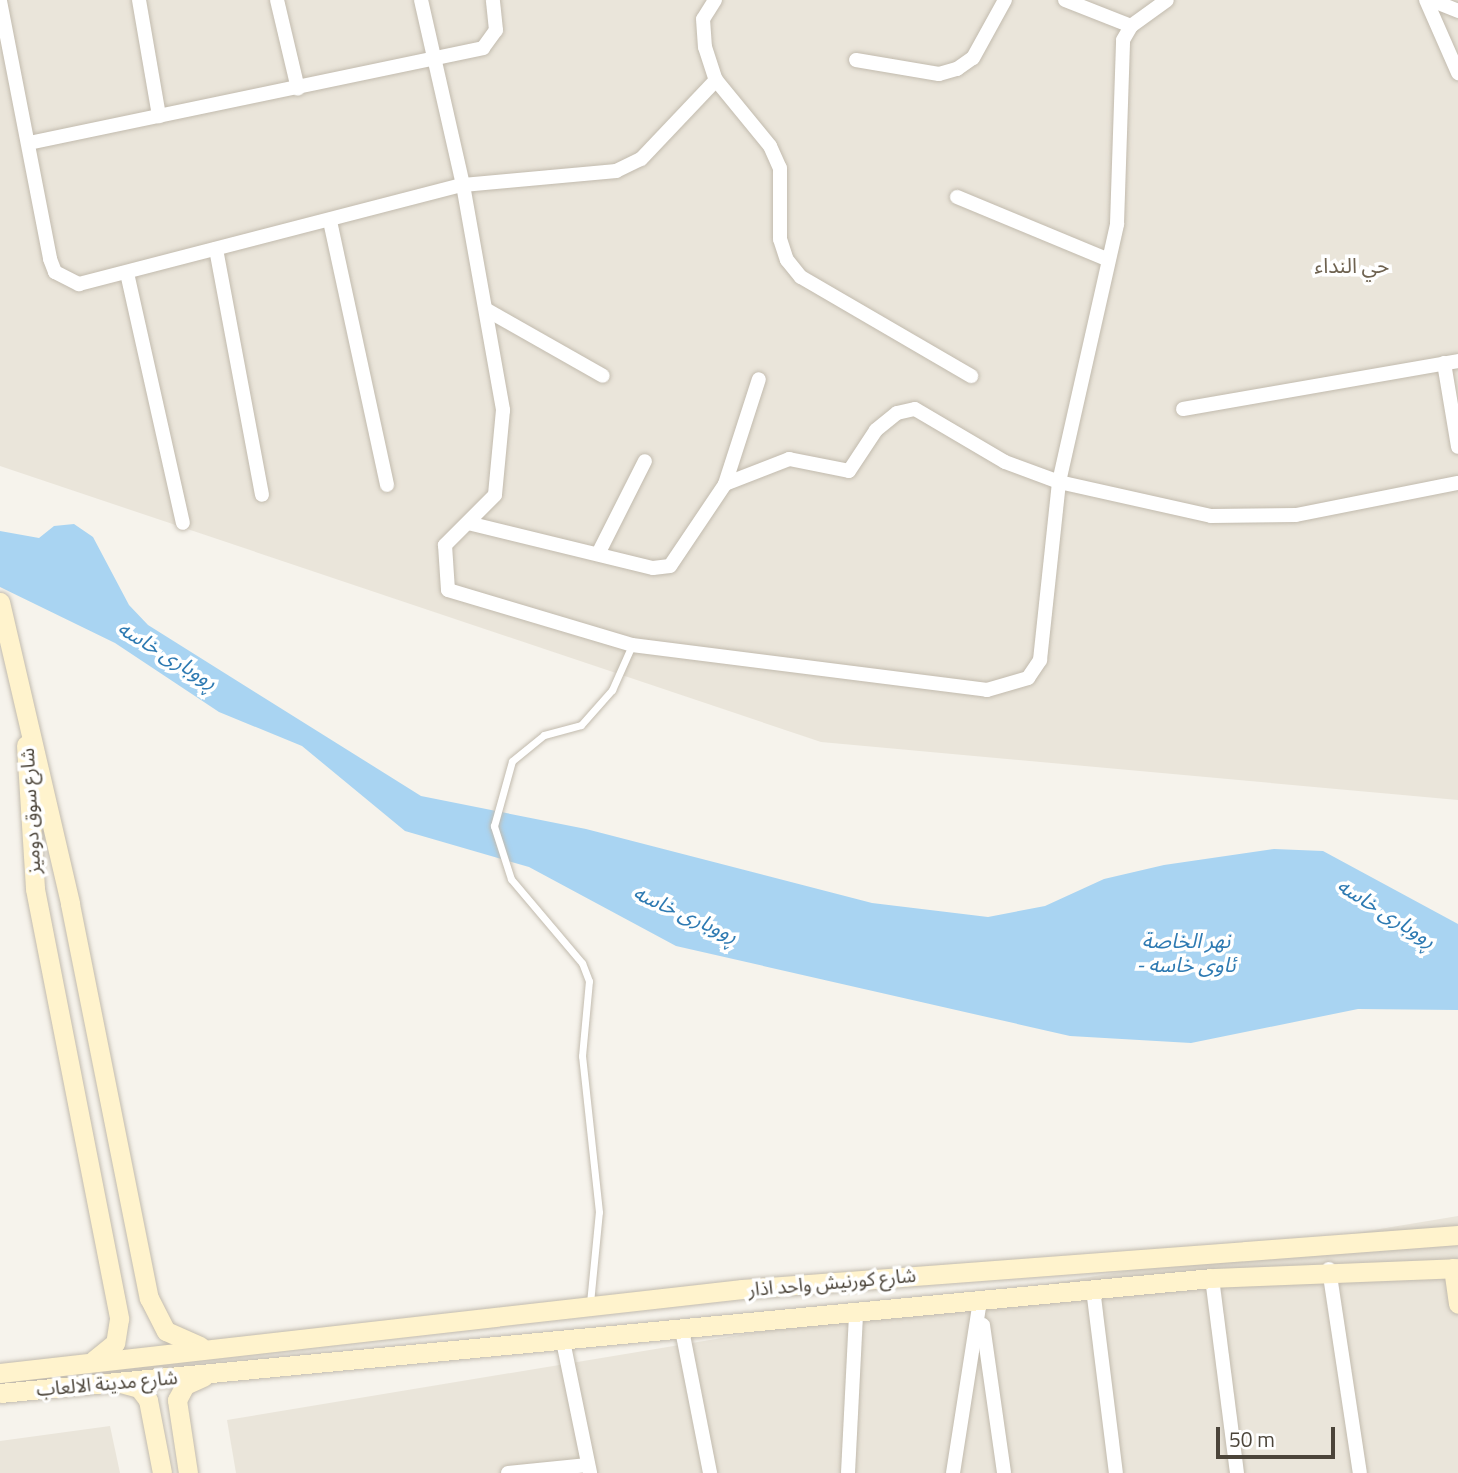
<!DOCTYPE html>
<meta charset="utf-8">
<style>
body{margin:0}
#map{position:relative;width:1458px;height:1473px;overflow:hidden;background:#f6f3ec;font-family:"Titillium Web","Noto Sans Arabic",sans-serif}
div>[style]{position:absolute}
.residential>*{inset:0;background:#eae5da}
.water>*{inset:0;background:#a9d4f2}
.roads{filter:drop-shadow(0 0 2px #c2bbae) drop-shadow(0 0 2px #c2bbae)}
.lane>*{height:7px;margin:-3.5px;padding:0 3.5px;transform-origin:3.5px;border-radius:3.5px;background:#fff}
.street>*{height:14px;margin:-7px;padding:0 7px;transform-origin:7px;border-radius:7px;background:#fff}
.secondary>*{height:19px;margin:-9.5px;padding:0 9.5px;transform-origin:9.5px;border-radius:9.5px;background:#fff3cd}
span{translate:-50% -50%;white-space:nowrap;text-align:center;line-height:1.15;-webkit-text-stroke:7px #fff;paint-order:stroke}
.street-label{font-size:19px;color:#4b4439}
.neighbourhood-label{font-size:21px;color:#6e6250}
.water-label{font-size:21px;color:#2e7ab2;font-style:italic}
.scale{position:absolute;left:1216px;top:1427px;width:119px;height:32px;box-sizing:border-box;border:4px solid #4b4439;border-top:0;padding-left:9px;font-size:21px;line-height:24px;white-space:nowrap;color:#4b4439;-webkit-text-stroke:5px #fff;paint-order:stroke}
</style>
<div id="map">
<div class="residential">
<i style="clip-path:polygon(0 0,1458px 0,1458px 800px,821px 742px,0 466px)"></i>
<i style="clip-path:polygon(1458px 1216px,1458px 1473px,236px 1473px,227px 1420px)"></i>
<i style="clip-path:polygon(110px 1426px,120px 1473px,0 1473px,0 1441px)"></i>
</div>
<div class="water">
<i style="clip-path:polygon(74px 524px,93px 537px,129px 605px,148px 625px,421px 796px,586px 829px,872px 903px,988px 917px,1045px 906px,1104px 879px,1164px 865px,1274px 849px,1323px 851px,1458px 924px,1458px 1010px,1358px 1009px,1191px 1043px,1070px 1036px,676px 946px,529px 867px,405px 831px,302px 746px,219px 712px,115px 643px,0 587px,0 531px,39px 538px,54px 526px)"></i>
</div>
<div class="roads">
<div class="lane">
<i style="left:590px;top:1303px;width:91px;rotate:-84.4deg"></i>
<i style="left:599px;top:1212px;width:157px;rotate:-96.2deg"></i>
<i style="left:582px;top:1056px;width:75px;rotate:-84.7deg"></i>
<i style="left:589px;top:981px;width:19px;rotate:-111deg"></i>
<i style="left:582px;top:963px;width:110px;rotate:-130.2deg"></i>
<i style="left:511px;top:879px;width:56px;rotate:-107.8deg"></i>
<i style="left:494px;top:826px;width:67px;rotate:-74.5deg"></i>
<i style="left:512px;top:761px;width:41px;rotate:-39.1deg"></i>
<i style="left:544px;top:735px;width:38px;rotate:-15deg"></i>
<i style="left:581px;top:725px;width:47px;rotate:-48.5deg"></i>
<i style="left:612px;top:690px;width:49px;rotate:-66deg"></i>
</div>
<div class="street">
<i style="left:139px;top:0;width:118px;rotate:80.2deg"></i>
<i style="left:277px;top:0;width:91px;rotate:76.7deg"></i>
<i style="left:421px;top:0;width:190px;rotate:77.2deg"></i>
<i style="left:463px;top:185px;width:229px;rotate:79.9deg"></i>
<i style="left:503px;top:410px;width:85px;rotate:95.4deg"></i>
<i style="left:495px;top:495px;width:71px;rotate:135deg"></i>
<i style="left:445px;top:545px;width:45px;rotate:86.2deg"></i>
<i style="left:448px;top:590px;width:192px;rotate:16.6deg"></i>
<i style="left:632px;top:645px;width:358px;rotate:7.2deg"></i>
<i style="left:987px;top:690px;width:43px;rotate:-16.3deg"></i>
<i style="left:1028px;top:678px;width:22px;rotate:-56deg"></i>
<i style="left:1040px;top:660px;width:179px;rotate:-83.9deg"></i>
<i style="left:1059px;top:482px;width:264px;rotate:-77.3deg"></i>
<i style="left:1117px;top:224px;width:184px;rotate:-88.1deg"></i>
<i style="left:1123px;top:40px;width:16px;rotate:-60deg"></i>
<i style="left:1131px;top:26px;width:44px;rotate:-35.8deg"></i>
<i style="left:715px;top:0;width:22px;rotate:122deg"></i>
<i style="left:703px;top:19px;width:28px;rotate:86deg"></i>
<i style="left:705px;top:47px;width:35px;rotate:72deg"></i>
<i style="left:716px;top:80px;width:85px;rotate:50.7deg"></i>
<i style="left:770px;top:146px;width:24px;rotate:66deg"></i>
<i style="left:780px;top:168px;width:71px;rotate:90deg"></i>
<i style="left:780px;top:239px;width:22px;rotate:72deg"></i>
<i style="left:787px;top:260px;width:22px;rotate:51deg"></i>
<i style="left:801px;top:277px;width:197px;rotate:30.2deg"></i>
<i style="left:1065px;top:0;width:71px;rotate:21.5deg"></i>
<i style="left:1426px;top:0;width:80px;rotate:66.3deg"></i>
<i style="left:1431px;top:0;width:29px;rotate:22deg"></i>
<i style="left:0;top:1px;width:263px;rotate:79deg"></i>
<i style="left:50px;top:259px;width:14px;rotate:69deg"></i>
<i style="left:55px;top:272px;width:27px;rotate:27deg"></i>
<i style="left:79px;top:284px;width:397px;rotate:-14.5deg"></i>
<i style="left:463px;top:185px;width:154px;rotate:-5.2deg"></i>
<i style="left:616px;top:171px;width:28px;rotate:-26deg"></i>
<i style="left:641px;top:159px;width:109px;rotate:-46.5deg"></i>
<i style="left:856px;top:60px;width:84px;rotate:9.6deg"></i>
<i style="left:939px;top:74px;width:19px;rotate:-16deg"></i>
<i style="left:957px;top:69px;width:19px;rotate:-35deg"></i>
<i style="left:973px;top:58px;width:66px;rotate:-61.1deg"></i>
<i style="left:29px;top:143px;width:464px;rotate:-11.8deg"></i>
<i style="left:483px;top:48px;width:22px;rotate:-54deg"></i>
<i style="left:496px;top:30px;width:30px;rotate:-96deg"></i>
<i style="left:957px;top:197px;width:162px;rotate:22.5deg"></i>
<i style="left:330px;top:221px;width:270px;rotate:77.8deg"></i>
<i style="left:216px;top:249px;width:250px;rotate:79.4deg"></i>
<i style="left:127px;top:273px;width:256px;rotate:77.4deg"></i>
<i style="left:487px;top:310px;width:133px;rotate:29.6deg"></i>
<i style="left:1444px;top:363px;width:85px;rotate:80.5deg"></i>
<i style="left:1183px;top:409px;width:279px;rotate:-9.9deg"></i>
<i style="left:725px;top:484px;width:69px;rotate:-21.3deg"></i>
<i style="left:789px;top:459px;width:61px;rotate:11.3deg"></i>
<i style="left:849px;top:471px;width:49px;rotate:-56.6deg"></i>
<i style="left:876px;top:430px;width:27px;rotate:-39deg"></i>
<i style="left:897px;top:413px;width:18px;rotate:-13deg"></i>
<i style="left:915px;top:409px;width:104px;rotate:30.5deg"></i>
<i style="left:1005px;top:462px;width:58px;rotate:20.3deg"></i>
<i style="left:1059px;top:482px;width:156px;rotate:12.6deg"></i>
<i style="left:1211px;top:516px;width:85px;rotate:-0.7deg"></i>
<i style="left:1296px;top:515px;width:165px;rotate:-11.2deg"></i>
<i style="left:468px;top:523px;width:190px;rotate:13.7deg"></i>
<i style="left:653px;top:568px;width:17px;rotate:-7deg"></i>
<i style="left:670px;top:566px;width:99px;rotate:-56.1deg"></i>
<i style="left:725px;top:484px;width:110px;rotate:-72.1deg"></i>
<i style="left:598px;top:554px;width:104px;rotate:-63.2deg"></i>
<i style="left:1329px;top:1269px;width:206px;rotate:81.4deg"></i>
<i style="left:1212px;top:1278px;width:197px;rotate:82.7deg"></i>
<i style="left:1093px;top:1289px;width:185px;rotate:82.9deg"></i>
<i style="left:983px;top:1325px;width:149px;rotate:81.9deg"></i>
<i style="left:682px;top:1330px;width:146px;rotate:78.9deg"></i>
<i style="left:563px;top:1341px;width:135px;rotate:78.4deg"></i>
<i style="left:508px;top:1473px;width:80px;rotate:-5.7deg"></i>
<i style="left:848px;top:1473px;width:160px;rotate:-87.1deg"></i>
<i style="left:953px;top:1473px;width:174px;rotate:-81.1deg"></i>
</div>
<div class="secondary">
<i style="left:0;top:602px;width:310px;rotate:76.9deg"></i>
<i style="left:70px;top:904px;width:402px;rotate:78.7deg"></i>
<i style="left:149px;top:1298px;width:37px;rotate:63deg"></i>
<i style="left:166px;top:1331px;width:37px;rotate:24deg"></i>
<i style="left:26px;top:745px;width:144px;rotate:86.4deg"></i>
<i style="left:35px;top:889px;width:438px;rotate:78.9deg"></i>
<i style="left:119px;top:1319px;width:24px;rotate:99deg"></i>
<i style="left:115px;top:1343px;width:27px;rotate:141deg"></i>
<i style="left:1453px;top:1268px;width:36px;rotate:82deg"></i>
<i style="left:0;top:1373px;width:747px;rotate:-6.46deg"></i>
<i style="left:742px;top:1289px;width:718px;rotate:-4.31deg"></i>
<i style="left:121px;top:1383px;width:19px;rotate:16deg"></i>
<i style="left:139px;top:1388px;width:15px;rotate:53deg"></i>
<i style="left:148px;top:1400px;width:74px;rotate:79.1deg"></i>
<i style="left:0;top:1393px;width:1217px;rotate:-5.42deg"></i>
<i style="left:1212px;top:1278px;width:246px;rotate:-2.3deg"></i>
<i style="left:188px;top:1473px;width:74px;rotate:-98.6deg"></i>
<i style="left:177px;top:1400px;width:17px;rotate:-62deg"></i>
<i style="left:185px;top:1385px;width:20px;rotate:-24deg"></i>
</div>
</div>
<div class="street-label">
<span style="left:30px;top:811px;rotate:-93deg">شارع سوق دوميز</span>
<span style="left:832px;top:1282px;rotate:-5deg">شارع كورنيش واحد اذار</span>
<span style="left:107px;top:1383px;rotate:-5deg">شارع مدينة الالعاب</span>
</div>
<div class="neighbourhood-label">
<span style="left:1352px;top:265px">حي النداء</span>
</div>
<div class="water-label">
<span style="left:168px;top:654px;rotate:31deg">ڕووباری خاسە</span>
<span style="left:1387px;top:912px;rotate:32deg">ڕووباری خاسە</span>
<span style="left:686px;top:913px;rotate:24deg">ڕووباری خاسە</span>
<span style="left:1186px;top:952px">نهر الخاصة<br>- ئاوی خاسە</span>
</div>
<div class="scale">50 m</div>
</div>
